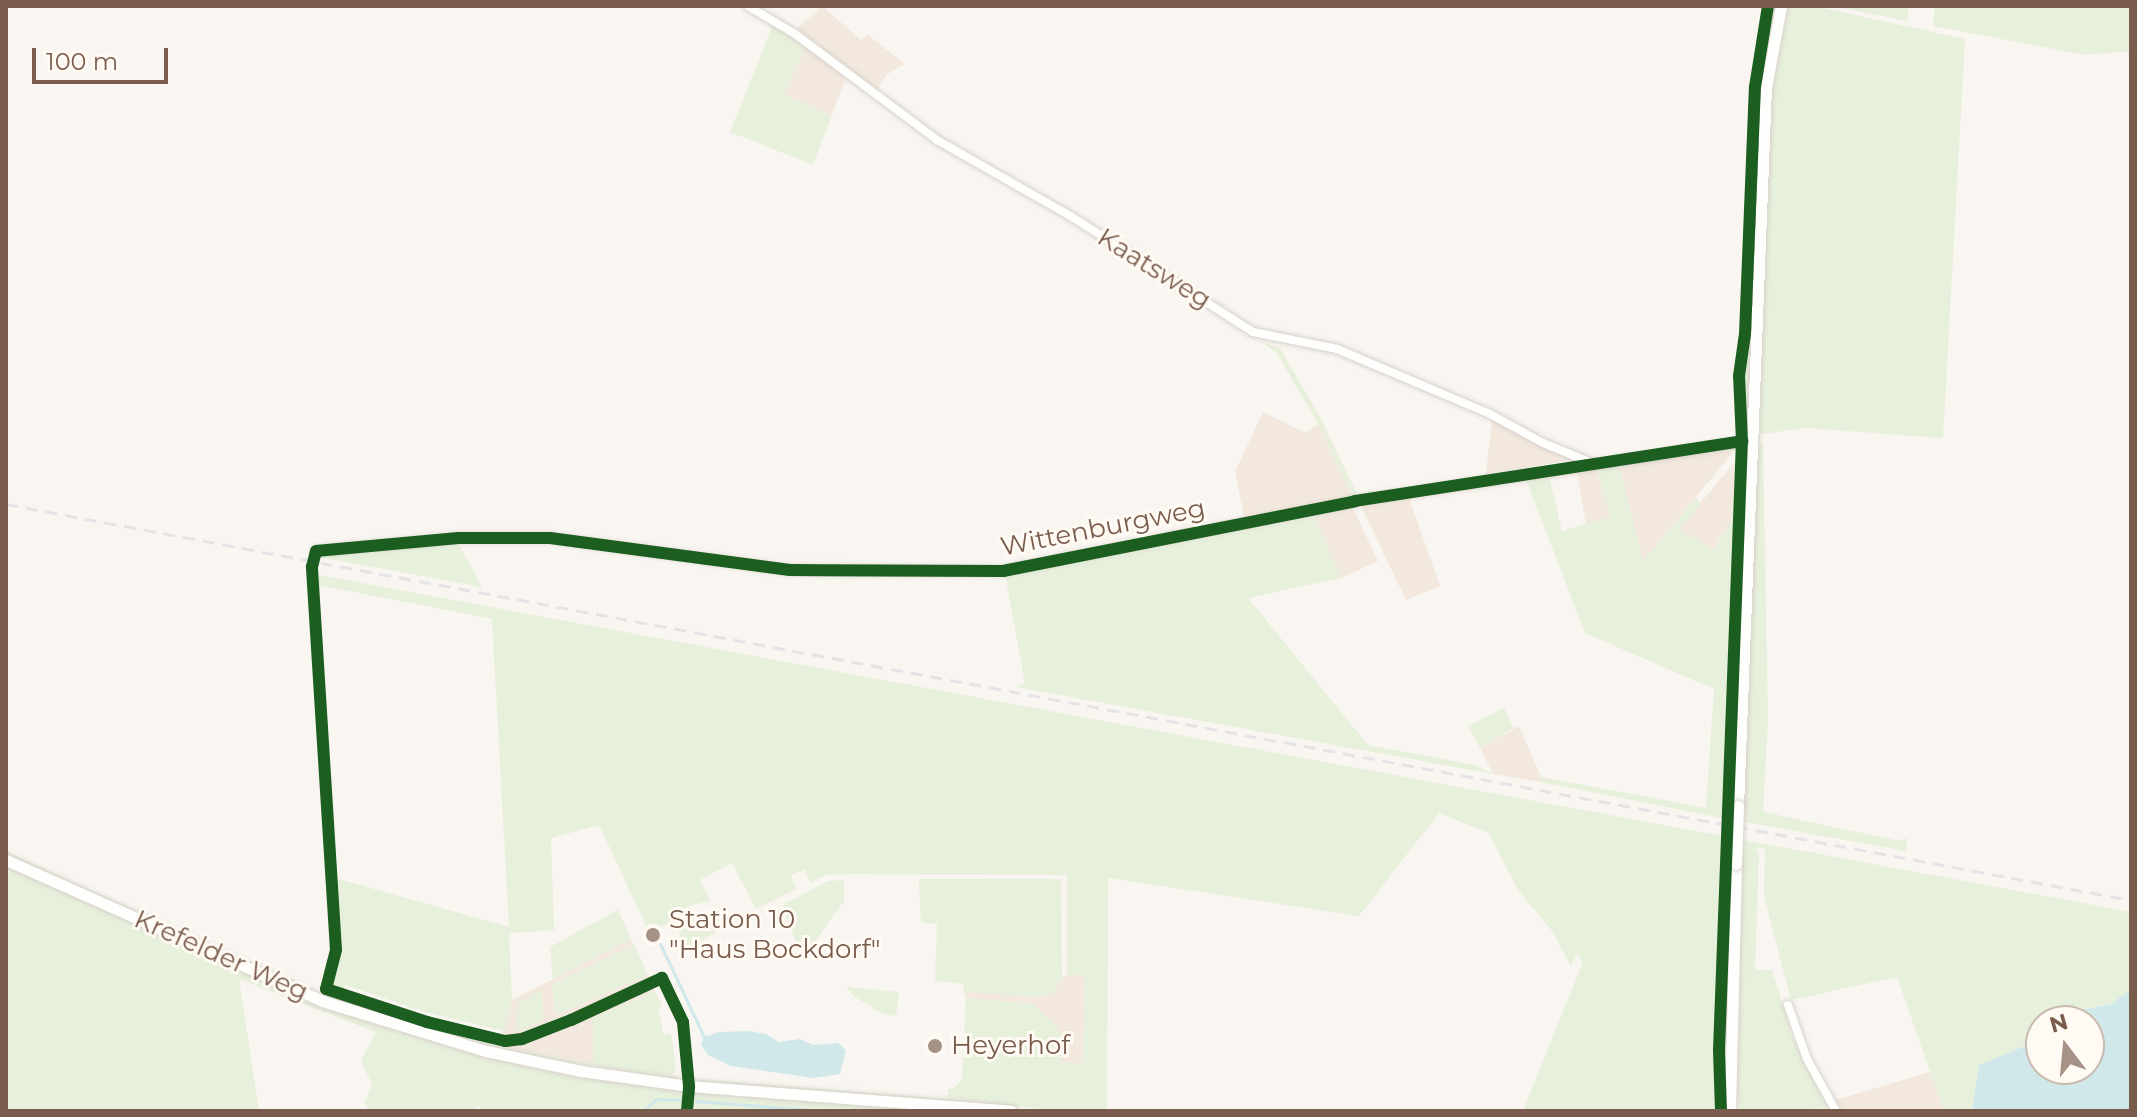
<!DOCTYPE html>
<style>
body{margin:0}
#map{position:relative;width:2137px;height:1117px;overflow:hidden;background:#f9f5f0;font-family:Montserrat,sans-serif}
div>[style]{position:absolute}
.residential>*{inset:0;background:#f2e8de}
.green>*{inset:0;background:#e7f0db}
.water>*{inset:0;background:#d0e8ea}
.stream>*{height:3px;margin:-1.5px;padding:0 1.5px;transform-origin:1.5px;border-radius:1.5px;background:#d0e8ea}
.roads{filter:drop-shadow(0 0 2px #d7d1cb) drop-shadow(0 0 2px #d7d1cb)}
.street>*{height:8px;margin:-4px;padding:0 4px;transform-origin:4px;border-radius:4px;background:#fefefd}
.secondary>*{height:11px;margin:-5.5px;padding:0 5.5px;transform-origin:5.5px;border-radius:5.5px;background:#fefefd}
.rail>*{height:3px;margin-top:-1.5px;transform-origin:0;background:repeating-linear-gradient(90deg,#e6e3e7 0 12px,transparent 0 20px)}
.bridges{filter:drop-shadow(0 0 2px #d9d2cb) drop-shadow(0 0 2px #d9d2cb)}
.secondary-bridge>*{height:11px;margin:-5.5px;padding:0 5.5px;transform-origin:5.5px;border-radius:5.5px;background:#fefefd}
.cycleway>*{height:12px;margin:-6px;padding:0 6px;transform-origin:6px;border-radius:6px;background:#1b5e20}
.dots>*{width:22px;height:22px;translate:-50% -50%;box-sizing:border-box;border:4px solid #fffaf3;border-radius:50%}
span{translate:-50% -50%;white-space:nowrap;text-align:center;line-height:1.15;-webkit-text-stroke:6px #fffaf3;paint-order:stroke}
.street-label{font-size:26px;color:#7a5c4d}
.poi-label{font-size:26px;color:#7a5c4d}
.left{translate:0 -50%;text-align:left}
.frame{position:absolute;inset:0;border:8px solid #7a5c4d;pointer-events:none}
.north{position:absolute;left:2025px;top:1005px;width:80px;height:80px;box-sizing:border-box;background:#fffaf3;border:2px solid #cabbb1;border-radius:50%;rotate:344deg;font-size:22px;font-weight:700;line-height:32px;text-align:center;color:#7a5c4d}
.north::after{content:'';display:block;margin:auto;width:28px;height:36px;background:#a69286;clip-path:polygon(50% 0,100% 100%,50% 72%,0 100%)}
.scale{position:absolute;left:32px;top:48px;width:136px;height:36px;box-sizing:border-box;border:4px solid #7a5c4d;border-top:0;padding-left:10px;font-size:24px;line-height:28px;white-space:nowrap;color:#7a5c4d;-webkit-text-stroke:6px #fffaf3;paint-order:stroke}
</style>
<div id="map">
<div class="residential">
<i style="clip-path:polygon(822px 6px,861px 40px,868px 35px,905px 64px,886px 75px,876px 92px,797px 29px)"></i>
<i style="clip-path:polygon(806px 45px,846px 77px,832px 115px,784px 95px)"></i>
<i style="clip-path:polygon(1263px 412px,1305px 433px,1318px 424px,1353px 497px,1244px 517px,1235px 472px)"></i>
<i style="clip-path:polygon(1492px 418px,1577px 459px,1486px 474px)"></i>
<i style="clip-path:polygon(1725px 451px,1732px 453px,1643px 562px,1619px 465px)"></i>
<i style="clip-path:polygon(1738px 458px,1731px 522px,1713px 549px,1678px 530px)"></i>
<i style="clip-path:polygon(1596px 468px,1611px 517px,1586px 524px,1577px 471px)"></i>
<i style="clip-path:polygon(1409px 498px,1440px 586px,1406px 600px,1361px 506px)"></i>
<i style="clip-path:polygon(1353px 508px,1378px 561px,1341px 578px,1314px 516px)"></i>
<i style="clip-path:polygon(1519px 726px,1541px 777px,1540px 782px,1493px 774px,1480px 748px)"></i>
<i style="clip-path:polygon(631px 939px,634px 945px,552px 985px,556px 1015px,648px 975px,655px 991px,593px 1018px,594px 1064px,503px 1047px,503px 1044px,530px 1039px,528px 1032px,503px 1037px,512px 1000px)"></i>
<i style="clip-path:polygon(1067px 975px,1085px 975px,1083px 1064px,1060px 1062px,1055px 1025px,1033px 1004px,966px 998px,964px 992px,1039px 997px,1054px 993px,1062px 977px)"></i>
<i style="clip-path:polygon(1930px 1072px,1944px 1111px,1843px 1111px,1836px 1100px)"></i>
</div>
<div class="green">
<i style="clip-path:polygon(1764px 6px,1775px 6px,1763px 81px,1747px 432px,1740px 435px,1737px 373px,1743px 327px,1747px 136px)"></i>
<i style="clip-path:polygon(1785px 6px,1814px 6px,1965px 39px,1943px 438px,1805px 428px,1763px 434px,1757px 431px,1767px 138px,1772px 75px)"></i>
<i style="clip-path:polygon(1833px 6px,1909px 6px,1907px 21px)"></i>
<i style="clip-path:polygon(1935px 6px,2131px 6px,2131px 51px,2086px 55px,1933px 26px)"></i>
<i style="clip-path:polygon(773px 25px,806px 45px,784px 95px,832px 115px,813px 165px,730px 132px)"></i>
<i style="clip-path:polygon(1260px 341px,1280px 348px,1322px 421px,1358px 496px,1353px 497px,1318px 424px,1277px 353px)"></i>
<i style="clip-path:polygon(1763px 442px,1768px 719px,1763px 812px,1900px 841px,1907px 838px,1906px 851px,1744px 822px,1756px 448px)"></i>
<i style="clip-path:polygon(1738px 458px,1746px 470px,1731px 820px,1540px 782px,1541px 777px,1706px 808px,1714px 689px,1585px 633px,1526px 480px,1549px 476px,1562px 531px,1611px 517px,1596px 468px,1619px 465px,1643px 562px,1696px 498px,1701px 504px,1679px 530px,1714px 549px,1731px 522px)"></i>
<i style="clip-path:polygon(1314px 516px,1341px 578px,1248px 598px,1368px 745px,1475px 765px,1493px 774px,1016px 687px,1025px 683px,1005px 575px)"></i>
<i style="clip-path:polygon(458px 543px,482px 587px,318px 557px,322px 556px)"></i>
<i style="clip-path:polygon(319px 575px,2131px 912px,2131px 989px,2111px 1004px,2041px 1018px,2025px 1046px,1979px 1065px,1972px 1111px,1944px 1111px,1897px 977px,1791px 1000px,1764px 896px,1765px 849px,1756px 847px,1759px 856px,1755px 970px,1772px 970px,1793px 1039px,1828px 1108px,1740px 1111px,1736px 1087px,1743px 845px,1731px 842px,1722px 1036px,1724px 1111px,1523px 1111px,1583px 962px,1577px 953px,1571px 967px,1553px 932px,1518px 890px,1489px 833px,1439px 813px,1359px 916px,1108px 878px,1107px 1110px,1116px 1111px,1069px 1111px,700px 1082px,700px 1079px,947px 1099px,948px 1089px,953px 1089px,962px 1079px,966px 998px,1033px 1004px,1055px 1025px,1061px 1035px,1060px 1062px,1083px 1064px,1085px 975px,1067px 975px,1067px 875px,846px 874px,826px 875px,810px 883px,805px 870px,791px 875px,796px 889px,756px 909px,732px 863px,700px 880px,710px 901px,689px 906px,673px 922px,649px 932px,599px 825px,551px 838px,554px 930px,509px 933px,512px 1000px,503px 1037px,503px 1031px,421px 1011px,346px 985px,342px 990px,334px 985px,333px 975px,339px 953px,335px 878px,509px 927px,492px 619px,319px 585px)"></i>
<i style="clip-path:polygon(1504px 708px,1513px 728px,1480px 748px,1468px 726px)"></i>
<i style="clip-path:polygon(6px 851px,199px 940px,315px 989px,311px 990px,6px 855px)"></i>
<i style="clip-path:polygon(6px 865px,307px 1000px,381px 1026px,530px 1066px,685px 1090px,683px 1105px,680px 1109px,650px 1111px,482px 1111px,480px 1106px,469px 1111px,369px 1111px,365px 1102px,372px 1085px,361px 1060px,376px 1032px,239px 979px,259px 1111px,6px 1111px)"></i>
<i style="clip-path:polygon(919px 879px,1061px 879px,1062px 977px,1054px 993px,1039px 997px,964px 992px,963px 984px,935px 981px,937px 924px,921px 922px)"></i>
<i style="clip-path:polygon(844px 880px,844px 901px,812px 945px,798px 946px,783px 909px,784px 904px,828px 881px)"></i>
<i style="clip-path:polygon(618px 910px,631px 939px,553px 979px,550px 947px)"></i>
<i style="clip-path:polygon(706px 912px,716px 923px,716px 932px,693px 946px,685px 945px,679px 933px,681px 923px,692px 913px)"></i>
<i style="clip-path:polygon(634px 945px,648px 975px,556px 1015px,552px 985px)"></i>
<i style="clip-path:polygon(846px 987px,899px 992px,896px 1016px,883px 1014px,855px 997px)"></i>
<i style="clip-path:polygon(542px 989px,543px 1021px,515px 1032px,518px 1004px)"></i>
<i style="clip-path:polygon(655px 991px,662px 1006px,658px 1009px,664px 1035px,671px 1033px,676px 1067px,673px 1075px,678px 1077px,677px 1080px,505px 1051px,330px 997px,503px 1047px,593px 1064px,593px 1018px)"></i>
<i style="clip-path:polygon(694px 1091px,821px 1102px,945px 1111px,699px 1111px,693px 1106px)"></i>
</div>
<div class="water">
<i style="clip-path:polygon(evenodd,2131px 989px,2131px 1111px,1972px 1111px,1979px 1065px,2025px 1046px,2041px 1018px,2111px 1004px,2131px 989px,2041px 1021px,2089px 1021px,2089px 1069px,2041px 1069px,2041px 1021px)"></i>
<i style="clip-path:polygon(748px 1031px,766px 1034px,779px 1042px,800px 1039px,813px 1045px,838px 1043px,846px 1050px,840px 1074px,813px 1078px,731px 1066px,708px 1055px,701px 1045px,704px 1037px,719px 1032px)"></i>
</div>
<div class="stream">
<i style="left:659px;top:942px;width:32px;rotate:64deg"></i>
<i style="left:674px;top:973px;width:71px;rotate:64.9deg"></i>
<i style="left:696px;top:1101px;width:129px;rotate:4.4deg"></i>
<i style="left:644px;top:1111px;width:17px;rotate:-45deg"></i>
<i style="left:656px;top:1099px;width:27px;rotate:2deg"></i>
</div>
<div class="roads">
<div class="street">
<i style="left:748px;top:6px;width:55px;rotate:30.8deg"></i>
<i style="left:795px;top:34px;width:177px;rotate:36.7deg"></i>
<i style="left:937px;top:140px;width:155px;rotate:29.7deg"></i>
<i style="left:1072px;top:217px;width:214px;rotate:32.4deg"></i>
<i style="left:1253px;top:332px;width:86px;rotate:11.4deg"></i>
<i style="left:1337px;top:349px;width:166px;rotate:23deg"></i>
<i style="left:1490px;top:414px;width:60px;rotate:28.7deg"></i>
<i style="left:1543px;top:443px;width:53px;rotate:22.2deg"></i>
<i style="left:316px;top:551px;width:143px;rotate:-5.2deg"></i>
<i style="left:458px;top:538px;width:92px"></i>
<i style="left:550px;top:538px;width:242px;rotate:7.6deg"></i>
<i style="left:790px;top:570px;width:213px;rotate:0.3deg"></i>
<i style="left:1003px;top:571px;width:359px;rotate:-11.2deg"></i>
<i style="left:1355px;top:501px;width:378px;rotate:-8.5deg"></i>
<i style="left:1729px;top:445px;width:22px;rotate:-16deg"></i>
<i style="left:1788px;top:1005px;width:57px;rotate:70.6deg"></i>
<i style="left:1807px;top:1059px;width:60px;rotate:60.9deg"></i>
</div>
<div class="secondary">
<i style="left:1738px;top:806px;width:719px;rotate:-87.77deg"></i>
<i style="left:1766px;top:88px;width:83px;rotate:-79.6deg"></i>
<i style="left:6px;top:860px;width:346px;rotate:24deg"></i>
<i style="left:322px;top:1001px;width:171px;rotate:17deg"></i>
<i style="left:486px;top:1051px;width:97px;rotate:11.9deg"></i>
<i style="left:581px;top:1071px;width:109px;rotate:7.9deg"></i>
<i style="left:689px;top:1086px;width:323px;rotate:4.4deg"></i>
<i style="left:1730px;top:1111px;width:247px;rotate:-88.6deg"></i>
</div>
</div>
<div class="rail">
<i style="left:6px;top:504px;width:2162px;rotate:10.56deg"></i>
</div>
<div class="bridges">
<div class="secondary-bridge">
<i style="left:1736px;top:864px;width:58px;rotate:-88deg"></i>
</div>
</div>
<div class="cycleway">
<i style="left:687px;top:1111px;width:25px;rotate:-85deg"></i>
<i style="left:689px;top:1086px;width:64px;rotate:-95.4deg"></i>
<i style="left:683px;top:1022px;width:49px;rotate:-115.5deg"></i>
<i style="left:662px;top:978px;width:100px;rotate:155.2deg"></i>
<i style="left:571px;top:1020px;width:53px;rotate:158.8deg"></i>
<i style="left:522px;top:1039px;width:17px;rotate:173deg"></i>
<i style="left:505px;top:1041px;width:80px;rotate:-166.3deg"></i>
<i style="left:427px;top:1022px;width:106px;rotate:-161.9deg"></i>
<i style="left:326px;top:989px;width:40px;rotate:-75.6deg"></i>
<i style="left:336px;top:950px;width:384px;rotate:-93.6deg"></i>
<i style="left:312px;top:567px;width:16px;rotate:-76deg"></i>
<i style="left:316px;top:551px;width:143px;rotate:-5.2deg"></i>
<i style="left:458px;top:538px;width:92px"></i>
<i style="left:550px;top:538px;width:242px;rotate:7.6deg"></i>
<i style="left:790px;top:570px;width:213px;rotate:0.3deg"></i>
<i style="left:1003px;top:571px;width:359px;rotate:-11.2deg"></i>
<i style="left:1355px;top:501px;width:392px;rotate:-8.8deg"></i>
<i style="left:1721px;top:1111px;width:61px;rotate:-91.9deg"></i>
<i style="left:1719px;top:1050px;width:609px;rotate:-87.84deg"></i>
<i style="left:1742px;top:441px;width:65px;rotate:-92.6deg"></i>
<i style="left:1739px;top:376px;width:42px;rotate:-81.9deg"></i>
<i style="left:1745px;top:334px;width:247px;rotate:-87.7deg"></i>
<i style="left:1755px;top:87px;width:82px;rotate:-80.9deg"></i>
</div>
<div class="dots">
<i style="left:653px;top:935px;background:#a69286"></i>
<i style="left:935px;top:1046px;background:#a69286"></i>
</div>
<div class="street-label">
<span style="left:1154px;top:269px;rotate:32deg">Kaatsweg</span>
<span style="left:1103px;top:528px;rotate:-11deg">Wittenburgweg</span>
<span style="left:221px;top:956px;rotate:24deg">Krefelder Weg</span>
</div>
<div class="poi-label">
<span class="left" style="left:669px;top:935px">Station 10<br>"Haus Bockdorf"</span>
<span class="left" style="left:951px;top:1046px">Heyerhof</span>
</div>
<div class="frame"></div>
<div class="north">N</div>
<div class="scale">100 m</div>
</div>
